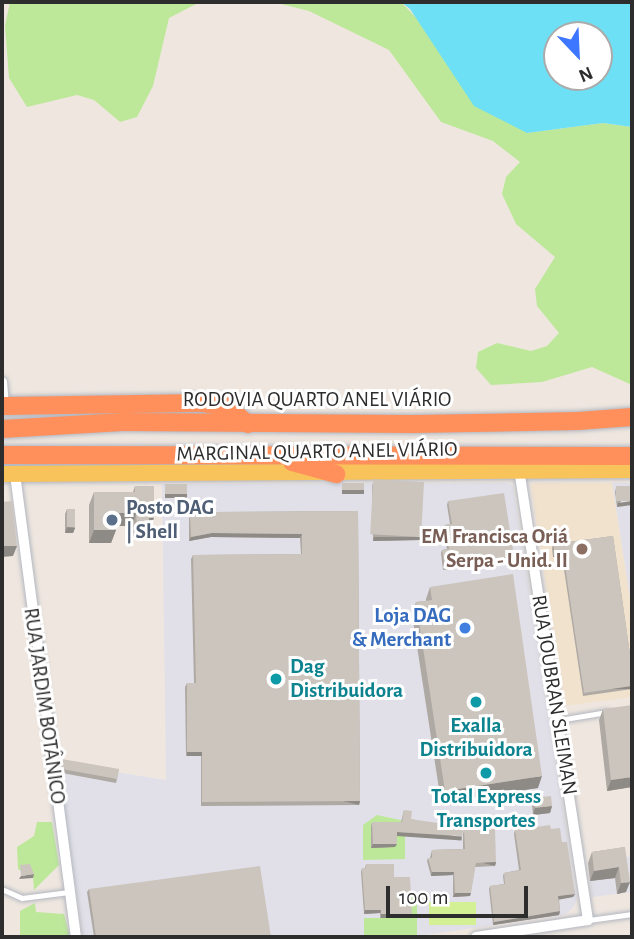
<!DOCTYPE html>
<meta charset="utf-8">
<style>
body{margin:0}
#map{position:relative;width:634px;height:939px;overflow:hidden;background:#efe7df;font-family:"Alegreya Sans",sans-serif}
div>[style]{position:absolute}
.industrial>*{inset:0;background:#e1e0e8}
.education>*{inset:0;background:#f1e2ce}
.green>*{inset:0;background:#bde899}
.pitch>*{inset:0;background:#d3f095;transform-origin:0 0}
.water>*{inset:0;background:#6ee0f6}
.roads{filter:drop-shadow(0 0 2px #b3b7c1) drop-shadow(0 0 2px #b3b7c1)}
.lane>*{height:4.5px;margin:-2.25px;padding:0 2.25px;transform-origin:2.25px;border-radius:2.25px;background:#fff}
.street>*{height:10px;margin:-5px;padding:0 5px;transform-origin:5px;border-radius:5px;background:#fff}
.primary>*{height:16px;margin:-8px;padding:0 8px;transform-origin:8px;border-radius:8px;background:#f9c35b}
.highway>*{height:18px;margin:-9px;padding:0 9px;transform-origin:9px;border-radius:9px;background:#ff905b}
.wall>*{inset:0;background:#afa9a3}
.shaded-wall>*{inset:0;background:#8e8a85;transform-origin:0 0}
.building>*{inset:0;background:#cbc5be;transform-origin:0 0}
.dots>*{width:19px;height:19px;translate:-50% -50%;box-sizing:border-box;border:4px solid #fff;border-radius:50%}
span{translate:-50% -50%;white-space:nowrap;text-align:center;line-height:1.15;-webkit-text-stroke:6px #fff;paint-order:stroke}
.street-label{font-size:21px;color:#2d2d2d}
.service-label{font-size:21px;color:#4e5e75;font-weight:700}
.left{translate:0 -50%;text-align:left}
.education-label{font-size:21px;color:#785e54;font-weight:700}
.right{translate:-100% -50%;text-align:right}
.shop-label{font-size:21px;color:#366cbe;font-weight:700}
.culture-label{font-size:21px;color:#0d838f;font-weight:700}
.frame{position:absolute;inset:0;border:4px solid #2d2d2d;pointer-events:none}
.north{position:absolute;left:543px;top:21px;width:70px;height:70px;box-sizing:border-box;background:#fff;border:2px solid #ababab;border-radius:50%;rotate:157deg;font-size:19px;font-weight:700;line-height:28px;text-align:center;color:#2d2d2d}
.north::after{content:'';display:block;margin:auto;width:24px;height:32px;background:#3d76ff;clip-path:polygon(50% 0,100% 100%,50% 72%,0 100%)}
.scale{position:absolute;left:386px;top:886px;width:142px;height:32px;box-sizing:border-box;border:4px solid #2d2d2d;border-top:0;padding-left:9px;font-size:21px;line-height:24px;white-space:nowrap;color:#2d2d2d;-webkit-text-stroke:5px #fff;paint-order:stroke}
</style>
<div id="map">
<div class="industrial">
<i style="clip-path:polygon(508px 483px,513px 486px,577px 899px,573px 908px,564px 915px,411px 937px,83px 937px,58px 763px,166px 780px,162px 484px)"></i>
<i style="clip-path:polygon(612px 483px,632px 483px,632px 612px,632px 611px)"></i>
<i style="clip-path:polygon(632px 856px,632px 892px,592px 897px,588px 863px)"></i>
</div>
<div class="education">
<i style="clip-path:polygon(534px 483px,612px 483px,632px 612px,632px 697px,564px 706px,531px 486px)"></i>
</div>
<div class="green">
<i style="clip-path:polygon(10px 2px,200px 2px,169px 18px,153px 86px,137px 117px,120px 122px,94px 100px,77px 95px,27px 107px,9px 78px,5px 26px)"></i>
<i style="clip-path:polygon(273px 2px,401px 2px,527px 133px,603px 123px,632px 127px,632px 385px,592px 367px,542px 382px,491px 385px,476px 368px,478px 352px,497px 343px,531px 351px,547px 346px,559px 333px,537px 306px,535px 289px,555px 257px,516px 224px,502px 194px,506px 177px,520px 162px,493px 141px,441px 122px,389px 50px,309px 11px)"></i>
<i style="clip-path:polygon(377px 815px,405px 821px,405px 859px,363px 860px,363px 825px)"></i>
<i style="clip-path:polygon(37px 822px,52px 822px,59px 865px,34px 890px,33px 878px,18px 869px,17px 847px,34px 836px)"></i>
<i style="clip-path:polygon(393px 897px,417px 897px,417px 936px,364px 937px,364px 918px,411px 918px)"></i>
<i style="clip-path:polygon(35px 903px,36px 912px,64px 914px,70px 937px,20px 937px,20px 911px)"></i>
</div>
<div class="pitch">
<i style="left:476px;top:902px;width:23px;height:47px;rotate:90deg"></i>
</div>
<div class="water">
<i style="clip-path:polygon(evenodd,401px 2px,632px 2px,632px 127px,603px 123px,527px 133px,474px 106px,410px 9px,401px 2px,557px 35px,599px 35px,599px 77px,557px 77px,557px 35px)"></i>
</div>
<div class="roads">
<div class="lane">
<i style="left:559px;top:720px;width:49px;rotate:-9.5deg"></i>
<i style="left:2px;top:889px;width:22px;rotate:24deg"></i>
<i style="left:22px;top:898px;width:47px;rotate:-7.3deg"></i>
<i style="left:589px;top:920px;width:43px;rotate:-7.9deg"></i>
</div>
<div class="street">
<i style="left:2px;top:382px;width:24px;rotate:85deg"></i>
<i style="left:15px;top:474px;width:467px;rotate:82.5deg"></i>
<i style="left:476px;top:937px;width:113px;rotate:-8.6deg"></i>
<i style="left:588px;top:920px;width:454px;rotate:-98.7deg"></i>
</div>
<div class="primary">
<i style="left:2px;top:474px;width:630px;rotate:-0.36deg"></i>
</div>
<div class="highway">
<i style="left:4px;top:406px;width:199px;rotate:-0.9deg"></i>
<i style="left:203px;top:403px;width:24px;rotate:9deg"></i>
<i style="left:227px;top:407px;width:27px;rotate:39deg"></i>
<i style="left:2px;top:429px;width:121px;rotate:-3.3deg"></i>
<i style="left:123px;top:422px;width:290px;rotate:0.4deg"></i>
<i style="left:413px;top:424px;width:165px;rotate:-1deg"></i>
<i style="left:578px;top:421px;width:54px;rotate:-4.2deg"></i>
<i style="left:2px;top:455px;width:630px;rotate:0.09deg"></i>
<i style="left:292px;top:462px;width:46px;rotate:15.3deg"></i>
</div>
</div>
<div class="wall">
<i style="clip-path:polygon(373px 483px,420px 540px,373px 541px,372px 486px)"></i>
<i style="clip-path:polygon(135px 486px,149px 531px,147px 531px,144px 538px,132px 538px,132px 526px,116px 526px,116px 530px,111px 543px,89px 543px,89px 505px,94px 492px,133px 492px)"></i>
<i style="clip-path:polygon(632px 486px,617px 507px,615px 492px,616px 488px)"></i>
<i style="clip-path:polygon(448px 501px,514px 556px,513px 560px,443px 570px,441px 553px,442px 550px,447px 549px,443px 529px,445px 525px,450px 524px,447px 505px)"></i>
<i style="clip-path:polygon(67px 509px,75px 528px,73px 533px,65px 533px,65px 514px)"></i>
<i style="clip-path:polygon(358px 511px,360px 801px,359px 805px,201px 806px,201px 756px,186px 756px,185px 687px,187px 683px,194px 683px,191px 559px,193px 555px,301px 554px,300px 538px,211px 537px,189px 541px,189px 519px,190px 515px,214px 515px,215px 512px)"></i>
<i style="clip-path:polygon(613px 536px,632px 668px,632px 689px,583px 696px,562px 556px,553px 557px,552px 548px,553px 544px)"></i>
<i style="clip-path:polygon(430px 587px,538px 788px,441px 802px,412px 614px,416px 602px,426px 601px,426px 599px)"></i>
<i style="clip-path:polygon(603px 709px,632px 787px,607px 791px,599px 720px)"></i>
<i style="clip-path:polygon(62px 759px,117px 779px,116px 783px,62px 773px,61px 763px)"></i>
<i style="clip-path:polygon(534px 798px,552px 806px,550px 813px,533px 815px,532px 805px)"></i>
<i style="clip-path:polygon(404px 810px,411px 819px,461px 839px,397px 835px,395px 847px,371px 848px,371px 826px,372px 822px,401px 822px)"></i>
<i style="clip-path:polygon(551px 829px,562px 842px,575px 894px,573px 897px,559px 899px,560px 911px,559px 915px,493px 925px,489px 889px,490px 886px,504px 884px,503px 876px,504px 873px,519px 870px,514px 834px,515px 830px)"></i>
<i style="clip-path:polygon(464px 830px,496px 862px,495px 866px,475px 867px,470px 896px,453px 897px,453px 875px,431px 876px,427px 861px,428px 858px,430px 858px,432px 850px,463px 849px,463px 834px)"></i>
<i style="clip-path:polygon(625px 847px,626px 892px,617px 894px,615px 878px,590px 881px,588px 863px,592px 852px)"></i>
<i style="clip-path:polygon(366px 864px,394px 877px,411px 918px,380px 918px,380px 913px,364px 914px,361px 872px,362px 868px,365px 868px)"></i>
<i style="clip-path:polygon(89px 889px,271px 937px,94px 937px,87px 892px)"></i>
</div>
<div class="shaded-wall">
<i style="left:342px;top:490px;width:22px;height:4px"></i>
<i style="left:165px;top:494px;width:22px;height:4px"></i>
<i style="clip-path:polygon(632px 501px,632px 505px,617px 507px,618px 503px)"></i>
<i style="clip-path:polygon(115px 513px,136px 513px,132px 526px,110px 526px)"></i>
<i style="clip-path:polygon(149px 518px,154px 518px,149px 531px,147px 531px,144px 538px,132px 538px,137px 525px)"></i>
<i style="clip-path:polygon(67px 527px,75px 528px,73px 533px,65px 533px)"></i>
<i style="clip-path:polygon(94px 530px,116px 530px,111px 543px,89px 543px)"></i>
<i style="clip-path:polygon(212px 533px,302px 534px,300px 538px,211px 537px,189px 541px,191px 537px)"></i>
<i style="clip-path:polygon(374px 537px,421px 537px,420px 540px,373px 541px)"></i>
<i style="clip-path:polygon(2px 546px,17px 546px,13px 556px,2px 557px)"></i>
<i style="clip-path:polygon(555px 553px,563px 553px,562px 556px,553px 557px)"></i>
<i style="left:514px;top:556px;width:4px;height:70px;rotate:104deg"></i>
<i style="left:632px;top:686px;width:3px;height:49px;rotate:90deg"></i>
<i style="left:187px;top:752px;width:15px;height:4px"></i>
<i style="clip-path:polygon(542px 776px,538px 788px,441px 802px,445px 791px)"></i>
<i style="clip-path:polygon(632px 777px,632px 787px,607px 791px,611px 780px)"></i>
<i style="left:360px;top:801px;width:4px;height:158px;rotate:104deg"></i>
<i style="clip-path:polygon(552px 806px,550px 813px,533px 815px,535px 808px)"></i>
<i style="left:397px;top:832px;width:65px;height:4px;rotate:4deg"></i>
<i style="clip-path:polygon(373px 844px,397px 844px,395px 847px,371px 848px)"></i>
<i style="left:496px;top:862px;width:4px;height:20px;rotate:104deg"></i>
<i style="clip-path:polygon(619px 867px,615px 878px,590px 881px,594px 871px)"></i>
<i style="clip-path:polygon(432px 872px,454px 872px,453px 875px,431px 876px)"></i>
<i style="clip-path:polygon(34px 874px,33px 878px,19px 879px,21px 876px)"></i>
<i style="clip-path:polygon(630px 882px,626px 892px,617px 894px,621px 883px)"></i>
<i style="clip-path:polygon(455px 893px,471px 893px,470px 896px,453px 897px)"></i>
<i style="clip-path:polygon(575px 894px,573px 897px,557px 900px,558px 896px)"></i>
<i style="clip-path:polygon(365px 910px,381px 910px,380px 913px,364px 914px)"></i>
<i style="clip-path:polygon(560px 911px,559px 915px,493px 925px,494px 922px)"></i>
<i style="left:381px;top:914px;width:31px;height:4px"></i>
</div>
<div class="building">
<i style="left:424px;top:482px;width:55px;height:51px;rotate:93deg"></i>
<i style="left:342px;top:483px;width:22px;height:7px"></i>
<i style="left:165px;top:484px;width:22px;height:10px"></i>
<i style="clip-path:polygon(135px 486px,154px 486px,154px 518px,149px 518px,149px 525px,137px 525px,136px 513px,115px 513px,116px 530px,94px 530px,94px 492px,135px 492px)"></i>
<i style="left:632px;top:486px;width:15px;height:16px;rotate:90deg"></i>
<i style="clip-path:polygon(504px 493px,514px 556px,445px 566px,442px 550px,449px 549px,445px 525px,452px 524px,448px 501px)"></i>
<i style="clip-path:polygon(12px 501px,17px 546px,2px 546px,2px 502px)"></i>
<i style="left:67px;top:509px;width:8px;height:18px"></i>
<i style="clip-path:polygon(358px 511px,360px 801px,202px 802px,202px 752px,187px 752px,187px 683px,196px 683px,193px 555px,302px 554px,302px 534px,212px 533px,191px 537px,190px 515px,215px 515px,215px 512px)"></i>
<i style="clip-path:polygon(613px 536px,632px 668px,632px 686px,584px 693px,563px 553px,555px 553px,553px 544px)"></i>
<i style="clip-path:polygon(513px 574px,542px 776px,445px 791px,416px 602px,432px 600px,430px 587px)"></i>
<i style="clip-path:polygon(632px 705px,632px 777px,611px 780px,603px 709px)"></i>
<i style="left:62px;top:759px;width:58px;height:10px;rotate:10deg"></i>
<i style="left:551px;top:796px;width:10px;height:17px;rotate:84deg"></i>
<i style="clip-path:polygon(404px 810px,412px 811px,411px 819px,464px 827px,462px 836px,397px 832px,397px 844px,373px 844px,372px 822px,402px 822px)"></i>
<i style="clip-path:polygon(550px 825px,551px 829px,560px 828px,562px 842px,567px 842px,575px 894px,558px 896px,560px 911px,494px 922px,490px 886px,505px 884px,504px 873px,521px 870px,515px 830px)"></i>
<i style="clip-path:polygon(495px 829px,496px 862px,476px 863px,471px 893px,455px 893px,454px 872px,432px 872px,428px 858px,432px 858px,432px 850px,465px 849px,464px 830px)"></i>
<i style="clip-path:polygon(625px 847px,630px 882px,621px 883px,619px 867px,594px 871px,592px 852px)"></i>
<i style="clip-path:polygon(30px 864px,34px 874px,21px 876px,20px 865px)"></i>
<i style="clip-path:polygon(366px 864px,394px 864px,394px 877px,410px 877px,412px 914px,381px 914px,381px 910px,365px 910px,362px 868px,366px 868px)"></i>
<i style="clip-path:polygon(260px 866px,271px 937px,96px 937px,89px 889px)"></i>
</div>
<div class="dots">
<i style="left:112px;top:520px;background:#5c6f8a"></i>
<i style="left:582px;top:549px;background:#8d6e63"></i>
<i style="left:465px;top:628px;background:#3f7fe0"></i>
<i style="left:276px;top:679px;background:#0f9aa8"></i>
<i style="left:476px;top:702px;background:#0f9aa8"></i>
<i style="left:486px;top:773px;background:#0f9aa8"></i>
</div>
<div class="street-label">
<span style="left:317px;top:400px">RODOVIA QUARTO ANEL VIÁRIO</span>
<span style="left:317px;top:452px;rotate:-1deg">MARGINAL QUARTO ANEL VIÁRIO</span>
<span style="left:554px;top:695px;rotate:81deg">RUA JOUBRAN SLEIMAN</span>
<span style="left:44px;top:706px;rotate:82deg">RUA JARDIM BOTÂNICO</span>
</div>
<div class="service-label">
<span class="left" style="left:126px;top:520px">Posto DAG<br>| Shell</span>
</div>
<div class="education-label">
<span class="right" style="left:568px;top:549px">EM Francisca Oriá<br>Serpa - Unid. II</span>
</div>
<div class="shop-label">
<span class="right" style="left:451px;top:628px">Loja DAG<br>&amp; Merchant</span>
</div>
<div class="culture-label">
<span class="left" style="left:290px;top:679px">Dag<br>Distribuidora</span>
<span style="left:476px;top:738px">Exalla<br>Distribuidora</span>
<span style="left:486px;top:809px">Total Express<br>Transportes</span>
</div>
<div class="frame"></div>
<div class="north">N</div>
<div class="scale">100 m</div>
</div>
